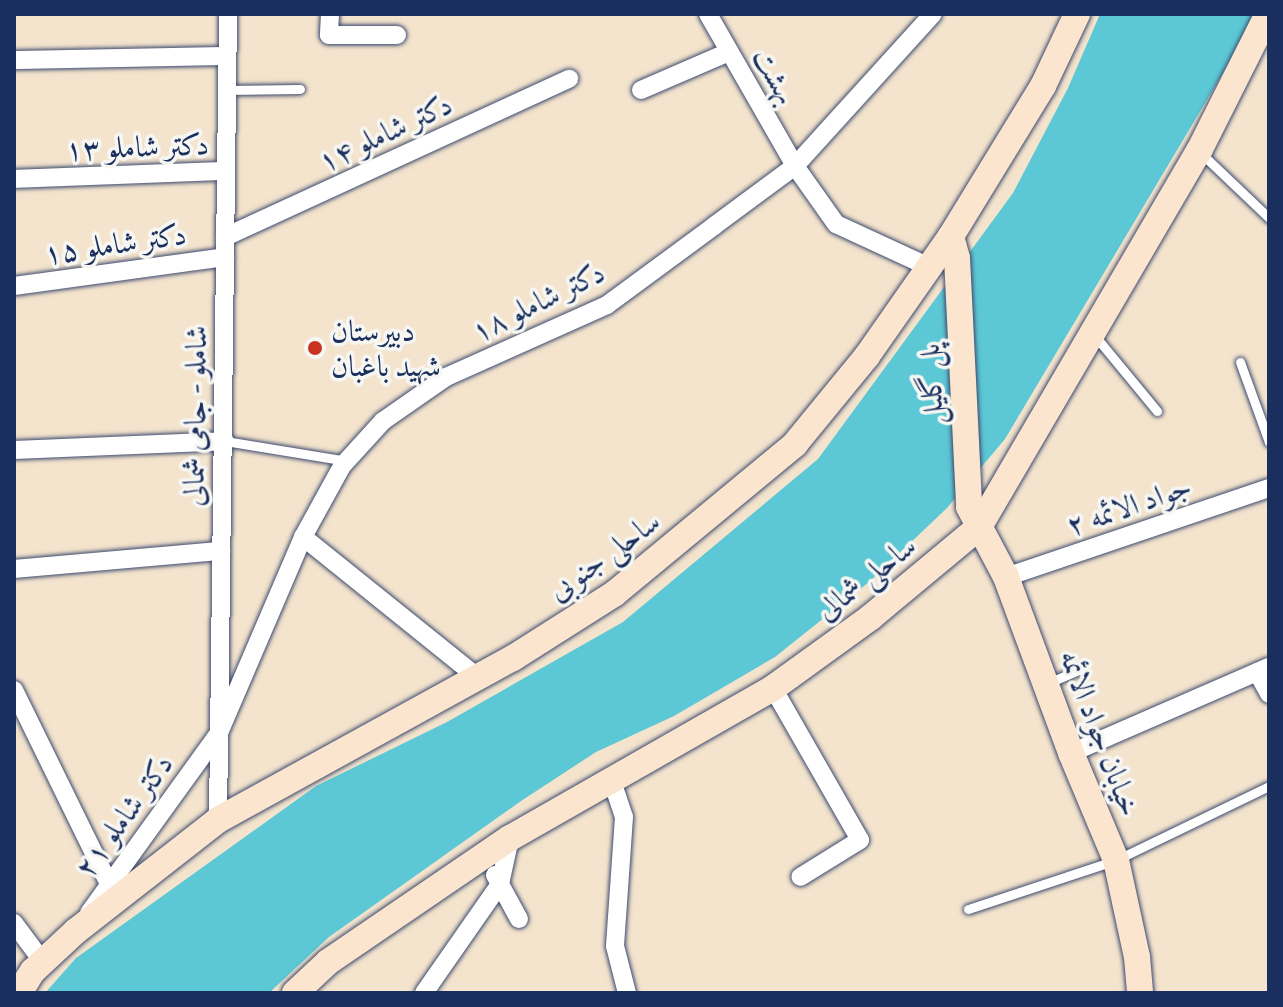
<!DOCTYPE html>
<meta charset="utf-8">
<style>
body{margin:0}
#map{position:relative;width:1283px;height:1007px;overflow:hidden;background:#f4e4cd;font-family:Alegreya,Amiri,serif}
div>[style]{position:absolute}
.water>*{inset:0;background:#5cc8d5}
.roads{filter:drop-shadow(0 0 2px #3c4a6f) drop-shadow(0 0 2px #3c4a6f)}
.lane>*{height:9px;margin:-4.5px;padding:0 4.5px;transform-origin:4.5px;border-radius:4.5px;background:#fff}
.street>*{height:18px;margin:-9px;padding:0 9px;transform-origin:9px;border-radius:9px;background:#fff}
.secondary>*{height:26px;margin:-13px;padding:0 13px;transform-origin:13px;border-radius:13px;background:#fbe5cf}
.dots>*{width:22px;height:22px;translate:-50% -50%;box-sizing:border-box;border:4px solid #f6f6f2;border-radius:50%}
span{translate:-50% -50%;white-space:nowrap;text-align:center;line-height:1.15;-webkit-text-stroke:7px #f6f6f2;paint-order:stroke}
.street-label{font-size:30px;color:#1b2f5e}
.poi-label{font-size:30px;color:#1b2f5e}
.left{translate:0 -50%;text-align:left}
.frame{position:absolute;inset:0;border:16px solid #1b2f5e;pointer-events:none}
</style>
<div id="map">
<div class="water">
<i style="clip-path:polygon(1100px 14px,1254px 14px,1242px 41px,1005px 439px,947px 508px,869px 582px,775px 657px,674px 716px,596px 752px,521px 801px,329px 937px,269px 993px,45px 993px,76px 958px,316px 786px,447px 722px,623px 622px,818px 459px,1013px 193px,1068px 88px)"></i>
</div>
<div class="roads">
<div class="lane">
<i style="left:227px;top:90px;width:73px;rotate:-0.8deg"></i>
<i style="left:1202px;top:154px;width:93px;rotate:43.7deg"></i>
<i style="left:1096px;top:337px;width:96px;rotate:50.5deg"></i>
<i style="left:1240px;top:362px;width:85px;rotate:70.1deg"></i>
<i style="left:225px;top:441px;width:124px;rotate:9.3deg"></i>
<i style="left:1048px;top:683px;width:33px;rotate:-23deg"></i>
<i style="left:968px;top:909px;width:156px;rotate:-18.3deg"></i>
<i style="left:1116px;top:860px;width:170px;rotate:-25.8deg"></i>
</div>
<div class="street">
<i style="left:330px;top:14px;width:21px;rotate:93deg"></i>
<i style="left:329px;top:35px;width:68px"></i>
<i style="left:708px;top:14px;width:175px;rotate:60.2deg"></i>
<i style="left:795px;top:166px;width:71px;rotate:54.7deg"></i>
<i style="left:836px;top:224px;width:102px;rotate:24.8deg"></i>
<i style="left:14px;top:60px;width:213px;rotate:-1.1deg"></i>
<i style="left:641px;top:90px;width:96px;rotate:-23.4deg"></i>
<i style="left:14px;top:179px;width:212px;rotate:-2.2deg"></i>
<i style="left:225px;top:237px;width:379px;rotate:-24.7deg"></i>
<i style="left:14px;top:286px;width:213px;rotate:-7.8deg"></i>
<i style="left:14px;top:450px;width:211px;rotate:-2.4deg"></i>
<i style="left:303px;top:537px;width:223px;rotate:38.8deg"></i>
<i style="left:14px;top:569px;width:208px;rotate:-5deg"></i>
<i style="left:1006px;top:577px;width:278px;rotate:-18.7deg"></i>
<i style="left:1257px;top:672px;width:25px;rotate:61deg"></i>
<i style="left:773px;top:688px;width:175px;rotate:60.2deg"></i>
<i style="left:860px;top:840px;width:70px;rotate:148.3deg"></i>
<i style="left:14px;top:690px;width:216px;rotate:63.9deg"></i>
<i style="left:1071px;top:753px;width:216px;rotate:-23.5deg"></i>
<i style="left:611px;top:778px;width:41px;rotate:71.6deg"></i>
<i style="left:624px;top:817px;width:129px;rotate:94deg"></i>
<i style="left:615px;top:946px;width:49px;rotate:75.7deg"></i>
<i style="left:218px;top:820px;width:806px;rotate:-89.29deg"></i>
<i style="left:495px;top:875px;width:50px;rotate:61.4deg"></i>
<i style="left:89px;top:913px;width:222px;rotate:-54.2deg"></i>
<i style="left:219px;top:733px;width:213px;rotate:-66.8deg"></i>
<i style="left:303px;top:537px;width:81px;rotate:-61.2deg"></i>
<i style="left:342px;top:466px;width:61px;rotate:-47.7deg"></i>
<i style="left:383px;top:421px;width:77px;rotate:-34.9deg"></i>
<i style="left:446px;top:377px;width:176px;rotate:-24.1deg"></i>
<i style="left:607px;top:305px;width:133px;rotate:-36.4deg"></i>
<i style="left:714px;top:226px;width:101px;rotate:-36.5deg"></i>
<i style="left:795px;top:166px;width:205px;rotate:-47.8deg"></i>
<i style="left:14px;top:923px;width:49px;rotate:53.4deg"></i>
<i style="left:424px;top:993px;width:133px;rotate:-55.1deg"></i>
<i style="left:500px;top:884px;width:47px;rotate:-77.7deg"></i>
</div>
<div class="secondary">
<i style="left:951px;top:236px;width:23px;rotate:75deg"></i>
<i style="left:957px;top:258px;width:249px;rotate:87.2deg"></i>
<i style="left:969px;top:507px;width:79px;rotate:62.1deg"></i>
<i style="left:1006px;top:577px;width:188px;rotate:69.7deg"></i>
<i style="left:1071px;top:753px;width:116px;rotate:67.2deg"></i>
<i style="left:1116px;top:860px;width:99px;rotate:77.8deg"></i>
<i style="left:1137px;top:957px;width:36px;rotate:85deg"></i>
<i style="left:19px;top:993px;width:26px;rotate:-58deg"></i>
<i style="left:33px;top:971px;width:59px;rotate:-42.9deg"></i>
<i style="left:76px;top:931px;width:180px;rotate:-38deg"></i>
<i style="left:218px;top:820px;width:337px;rotate:-28.8deg"></i>
<i style="left:513px;top:658px;width:120px;rotate:-32.4deg"></i>
<i style="left:614px;top:594px;width:235px;rotate:-39.6deg"></i>
<i style="left:795px;top:444px;width:114px;rotate:-50.7deg"></i>
<i style="left:867px;top:356px;width:146px;rotate:-55deg"></i>
<i style="left:951px;top:236px;width:176px;rotate:-58.5deg"></i>
<i style="left:1043px;top:86px;width:80px;rotate:-64.7deg"></i>
<i style="left:295px;top:993px;width:45px;rotate:-43.2deg"></i>
<i style="left:328px;top:962px;width:220px;rotate:-34.3deg"></i>
<i style="left:510px;top:838px;width:303px;rotate:-29.7deg"></i>
<i style="left:773px;top:688px;width:121px;rotate:-35.9deg"></i>
<i style="left:871px;top:617px;width:141px;rotate:-39.8deg"></i>
<i style="left:979px;top:527px;width:436px;rotate:-59.7deg"></i>
<i style="left:1199px;top:151px;width:153px;rotate:-63.3deg"></i>
</div>
</div>
<div class="dots">
<i style="left:315px;top:348px;background:#c8321e"></i>
</div>
<div class="street-label">
<span style="left:775px;top:76px;rotate:60deg">بهشت</span>
<span style="left:385px;top:133px;rotate:-25deg">دکتر شاملو ۱۴</span>
<span style="left:137px;top:147px;rotate:-2deg">دکتر شاملو ۱۳</span>
<span style="left:115px;top:244px;rotate:-8deg">دکتر شاملو ۱۵</span>
<span style="left:538px;top:302px;rotate:-26deg">دکتر شاملو ۱۸</span>
<span style="left:931px;top:384px;rotate:-93deg">پل گلیل</span>
<span style="left:195px;top:416px;rotate:-89deg">شاملو - جامی شمالی</span>
<span style="left:1129px;top:506px;rotate:-19deg">جواد الائمه ۲</span>
<span style="left:604px;top:556px;rotate:-36deg">ساحلی جنوبی</span>
<span style="left:866px;top:578px;rotate:-38deg">ساحلی شمالی</span>
<span style="left:1100px;top:733px;rotate:69deg">خیابان جواد الائمه</span>
<span style="left:124px;top:816px;rotate:-54deg">دکتر شاملو ۲۱</span>
</div>
<div class="poi-label">
<span class="left" style="left:331px;top:348px">دبیرستان<br>شهید باغبان</span>
</div>
<div class="frame"></div>
</div>
